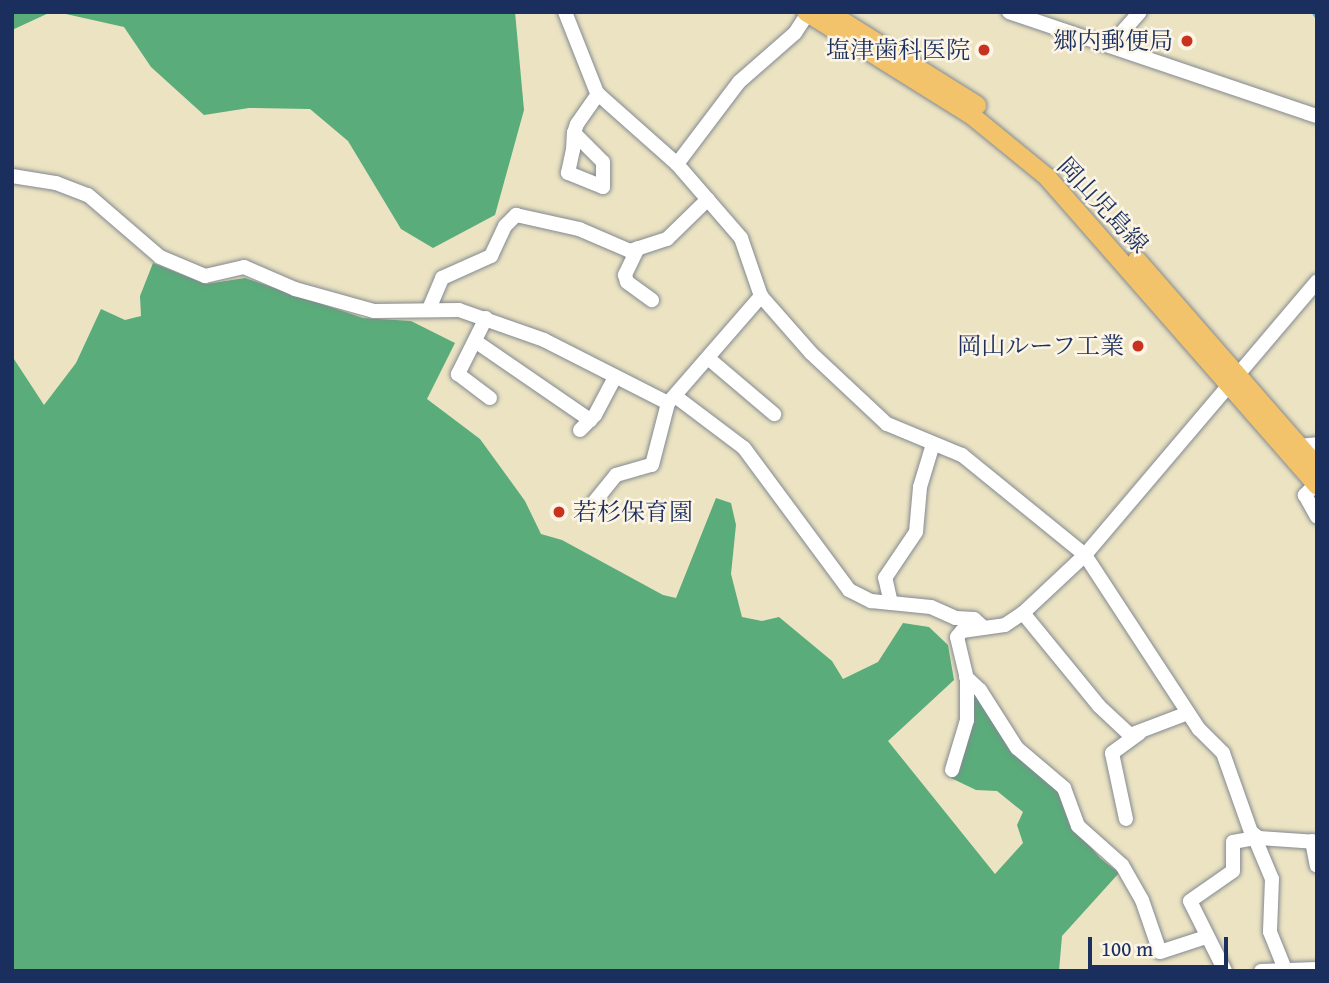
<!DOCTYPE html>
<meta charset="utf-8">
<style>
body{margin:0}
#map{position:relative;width:1329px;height:983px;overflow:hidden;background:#ebe3c2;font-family:"Gentium Book Plus","Noto Serif JP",serif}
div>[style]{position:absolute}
.forest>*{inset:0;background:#5aac7a}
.stream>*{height:2.5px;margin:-1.25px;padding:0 1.25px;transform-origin:1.25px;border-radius:1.25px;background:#5eacd7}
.roads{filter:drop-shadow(0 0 2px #838990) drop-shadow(0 0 2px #838990)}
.minor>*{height:14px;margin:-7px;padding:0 7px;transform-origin:7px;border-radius:7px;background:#fff}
.major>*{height:18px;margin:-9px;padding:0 9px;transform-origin:9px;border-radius:9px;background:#f2c36a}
.highway>*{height:21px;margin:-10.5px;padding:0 10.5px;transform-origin:10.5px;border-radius:10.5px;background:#f2c36a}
.dots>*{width:19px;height:19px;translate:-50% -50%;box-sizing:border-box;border:4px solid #fcf5e5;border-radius:50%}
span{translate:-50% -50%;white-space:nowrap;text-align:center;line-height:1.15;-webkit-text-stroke:5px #fcf5e5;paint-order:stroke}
.poi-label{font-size:24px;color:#1b2f5e}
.right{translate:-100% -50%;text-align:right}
.left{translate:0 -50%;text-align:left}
.street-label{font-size:24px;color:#1b2f5e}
.frame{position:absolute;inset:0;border:14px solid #1b2f5e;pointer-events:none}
.scale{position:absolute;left:1088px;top:937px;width:140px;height:32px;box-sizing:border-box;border:4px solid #1b2f5e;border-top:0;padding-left:9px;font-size:21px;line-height:24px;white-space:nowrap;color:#1b2f5e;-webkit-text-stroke:5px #fcf5e5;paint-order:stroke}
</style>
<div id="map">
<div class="forest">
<i style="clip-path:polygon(12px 12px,51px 12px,12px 30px)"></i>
<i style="clip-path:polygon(57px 12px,515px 12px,524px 110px,495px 215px,433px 248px,401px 229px,348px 141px,310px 109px,249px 108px,204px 115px,151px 67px,124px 27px)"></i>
<i style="clip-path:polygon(153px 263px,206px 284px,245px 278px,363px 318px,411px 321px,455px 343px,427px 399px,480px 439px,525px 501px,541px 534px,562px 540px,663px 595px,676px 598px,716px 498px,731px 503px,736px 525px,731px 574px,742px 617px,762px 621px,779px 617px,832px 661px,843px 679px,878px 662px,903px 623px,929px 627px,948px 645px,954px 680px,888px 741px,995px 874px,1023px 843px,1017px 825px,1023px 812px,997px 791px,976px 790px,951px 778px,961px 754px,972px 692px,977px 693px,1059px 789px,1073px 826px,1100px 858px,1119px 873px,1062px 936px,1059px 971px,12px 971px,12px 356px,44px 405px,76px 363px,101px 309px,125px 320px,141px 316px,140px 296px)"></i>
</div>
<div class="stream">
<i style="left:1313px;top:12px;width:7px;rotate:56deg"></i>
</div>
<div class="roads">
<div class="minor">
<i style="left:565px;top:12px;width:87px;rotate:68.4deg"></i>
<i style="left:597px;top:93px;width:107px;rotate:41.6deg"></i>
<i style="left:677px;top:164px;width:98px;rotate:49.1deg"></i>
<i style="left:741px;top:238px;width:61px;rotate:71deg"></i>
<i style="left:761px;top:296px;width:76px;rotate:48.7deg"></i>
<i style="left:811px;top:353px;width:104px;rotate:43.1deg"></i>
<i style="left:887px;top:424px;width:81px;rotate:22.5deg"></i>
<i style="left:962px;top:455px;width:159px;rotate:39.1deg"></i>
<i style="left:1085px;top:555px;width:208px;rotate:56.8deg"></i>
<i style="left:1199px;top:729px;width:34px;rotate:45deg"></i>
<i style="left:1223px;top:753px;width:84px;rotate:70.5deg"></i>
<i style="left:1251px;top:832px;width:10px;rotate:37deg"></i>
<i style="left:1259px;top:838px;width:58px;rotate:3.9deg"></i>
<i style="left:1009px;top:12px;width:325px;rotate:18.7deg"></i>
<i style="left:1110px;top:46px;width:45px;rotate:-48.6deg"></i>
<i style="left:574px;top:133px;width:41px;rotate:45deg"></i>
<i style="left:603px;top:162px;width:25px;rotate:90deg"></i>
<i style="left:603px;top:187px;width:38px;rotate:-158deg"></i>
<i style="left:568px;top:173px;width:24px;rotate:-78deg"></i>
<i style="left:573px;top:150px;width:17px;rotate:-87deg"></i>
<i style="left:574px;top:133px;width:9px;rotate:-72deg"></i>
<i style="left:577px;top:124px;width:37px;rotate:-55deg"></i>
<i style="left:677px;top:164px;width:103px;rotate:-52.9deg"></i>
<i style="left:739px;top:82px;width:74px;rotate:-41.2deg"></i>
<i style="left:795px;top:33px;width:24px;rotate:-57deg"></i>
<i style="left:12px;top:176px;width:45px;rotate:9deg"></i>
<i style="left:56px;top:183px;width:34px;rotate:21deg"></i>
<i style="left:88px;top:195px;width:95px;rotate:40.7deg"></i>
<i style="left:160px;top:257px;width:49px;rotate:22.9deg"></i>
<i style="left:205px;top:276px;width:40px;rotate:-13deg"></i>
<i style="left:244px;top:267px;width:56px;rotate:23.3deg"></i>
<i style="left:295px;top:289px;width:82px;rotate:15.6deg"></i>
<i style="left:374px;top:311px;width:85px;rotate:-0.7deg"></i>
<i style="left:459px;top:310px;width:90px;rotate:19.4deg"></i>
<i style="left:544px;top:340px;width:139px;rotate:26.9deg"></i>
<i style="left:638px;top:248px;width:30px;rotate:116deg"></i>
<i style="left:625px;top:275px;width:7px;rotate:74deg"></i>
<i style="left:627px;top:282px;width:31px;rotate:36deg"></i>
<i style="left:429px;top:309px;width:34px;rotate:-67deg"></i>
<i style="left:442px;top:278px;width:54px;rotate:-24.2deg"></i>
<i style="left:491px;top:256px;width:33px;rotate:-65deg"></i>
<i style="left:505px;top:226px;width:16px;rotate:-45deg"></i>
<i style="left:516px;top:215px;width:65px;rotate:12.5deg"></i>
<i style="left:579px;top:229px;width:56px;rotate:23.3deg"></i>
<i style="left:630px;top:251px;width:39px;rotate:-18deg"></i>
<i style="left:667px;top:239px;width:57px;rotate:-44.3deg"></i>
<i style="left:486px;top:318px;width:63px;rotate:116.6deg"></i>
<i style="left:458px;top:374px;width:40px;rotate:37deg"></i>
<i style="left:475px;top:341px;width:140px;rotate:34.5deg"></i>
<i style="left:708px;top:358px;width:87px;rotate:40.3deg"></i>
<i style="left:675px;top:396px;width:86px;rotate:37deg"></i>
<i style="left:744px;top:448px;width:177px;rotate:53.5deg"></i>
<i style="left:849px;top:590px;width:25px;rotate:27deg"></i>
<i style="left:871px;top:601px;width:60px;rotate:5.7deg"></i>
<i style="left:931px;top:607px;width:27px;rotate:24deg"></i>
<i style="left:956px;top:618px;width:18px;rotate:3deg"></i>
<i style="left:974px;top:619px;width:13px;rotate:42deg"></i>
<i style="left:580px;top:430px;width:21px;rotate:-45deg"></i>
<i style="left:595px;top:415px;width:43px;rotate:-62.2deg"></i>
<i style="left:1299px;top:446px;width:18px;rotate:-6deg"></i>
<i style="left:1316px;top:484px;width:16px;rotate:135deg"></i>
<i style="left:1305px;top:495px;width:25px;rotate:61deg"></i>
<i style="left:591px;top:506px;width:40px;rotate:-51deg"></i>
<i style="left:616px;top:475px;width:37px;rotate:-16deg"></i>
<i style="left:652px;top:465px;width:64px;rotate:-75.5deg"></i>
<i style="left:668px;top:403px;width:142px;rotate:-49deg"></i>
<i style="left:891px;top:603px;width:26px;rotate:-103deg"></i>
<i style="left:885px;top:578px;width:55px;rotate:-56deg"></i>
<i style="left:916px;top:532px;width:45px;rotate:-84.9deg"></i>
<i style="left:920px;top:487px;width:45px;rotate:-73.2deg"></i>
<i style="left:1023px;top:613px;width:120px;rotate:50.7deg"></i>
<i style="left:1099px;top:706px;width:42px;rotate:43.1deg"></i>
<i style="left:1130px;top:735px;width:62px;rotate:-20.8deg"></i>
<i style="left:966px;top:677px;width:19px;rotate:43deg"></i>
<i style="left:980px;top:690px;width:69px;rotate:57.5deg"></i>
<i style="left:1017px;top:748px;width:62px;rotate:40.4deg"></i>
<i style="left:1064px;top:788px;width:40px;rotate:69.8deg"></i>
<i style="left:1078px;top:826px;width:59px;rotate:41.6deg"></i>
<i style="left:1122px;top:865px;width:40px;rotate:60.3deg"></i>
<i style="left:1142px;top:900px;width:55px;rotate:70.9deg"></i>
<i style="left:1160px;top:952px;width:48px;rotate:-18.1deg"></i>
<i style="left:952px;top:770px;width:52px;rotate:-73.3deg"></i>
<i style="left:967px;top:720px;width:41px;rotate:-90deg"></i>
<i style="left:967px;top:679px;width:43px;rotate:-103.4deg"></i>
<i style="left:957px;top:637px;width:8px;rotate:-50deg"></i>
<i style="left:962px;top:631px;width:43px;rotate:-7.9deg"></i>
<i style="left:1005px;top:625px;width:22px;rotate:-34deg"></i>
<i style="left:1023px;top:613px;width:85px;rotate:-43.1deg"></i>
<i style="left:1085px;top:555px;width:359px;rotate:-49.7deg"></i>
<i style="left:1126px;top:819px;width:67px;rotate:-102deg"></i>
<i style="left:1112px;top:753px;width:34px;rotate:-36deg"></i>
<i style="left:1254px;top:836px;width:47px;rotate:67.3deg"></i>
<i style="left:1272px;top:879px;width:53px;rotate:92.2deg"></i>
<i style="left:1270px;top:932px;width:40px;rotate:68deg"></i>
<i style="left:1312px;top:841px;width:25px;rotate:79deg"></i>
<i style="left:1225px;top:971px;width:78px;rotate:-116.6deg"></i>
<i style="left:1190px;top:901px;width:52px;rotate:-34.9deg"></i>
<i style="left:1233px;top:871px;width:29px;rotate:-90deg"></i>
<i style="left:1233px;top:842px;width:22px;rotate:-10deg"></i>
<i style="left:1261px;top:971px;width:56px;rotate:-2deg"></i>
</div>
<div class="major">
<i style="left:806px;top:12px;width:195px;rotate:32deg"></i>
<i style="left:971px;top:115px;width:98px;rotate:39.2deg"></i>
<i style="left:1047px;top:177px;width:410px;rotate:48.8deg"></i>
<i style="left:828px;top:12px;width:176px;rotate:32deg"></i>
<i style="left:1137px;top:260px;width:274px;rotate:48.9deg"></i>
</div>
<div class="highway">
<i style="left:1314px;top:463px;width:4px;rotate:34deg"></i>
</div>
</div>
<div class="dots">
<i style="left:1187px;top:41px;background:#c8321e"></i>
<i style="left:984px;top:50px;background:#c8321e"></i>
<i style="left:1138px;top:346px;background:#c8321e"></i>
<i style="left:559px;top:512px;background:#c8321e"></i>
</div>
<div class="poi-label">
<span class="right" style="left:1173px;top:41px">郷内郵便局</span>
<span class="right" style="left:970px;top:50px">塩津歯科医院</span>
<span class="right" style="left:1124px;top:346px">岡山ルーフ工業</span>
<span class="left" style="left:573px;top:512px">若杉保育園</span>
</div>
<div class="street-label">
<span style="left:1103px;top:205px;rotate:47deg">岡山児島線</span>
</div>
<div class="frame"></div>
<div class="scale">100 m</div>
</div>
